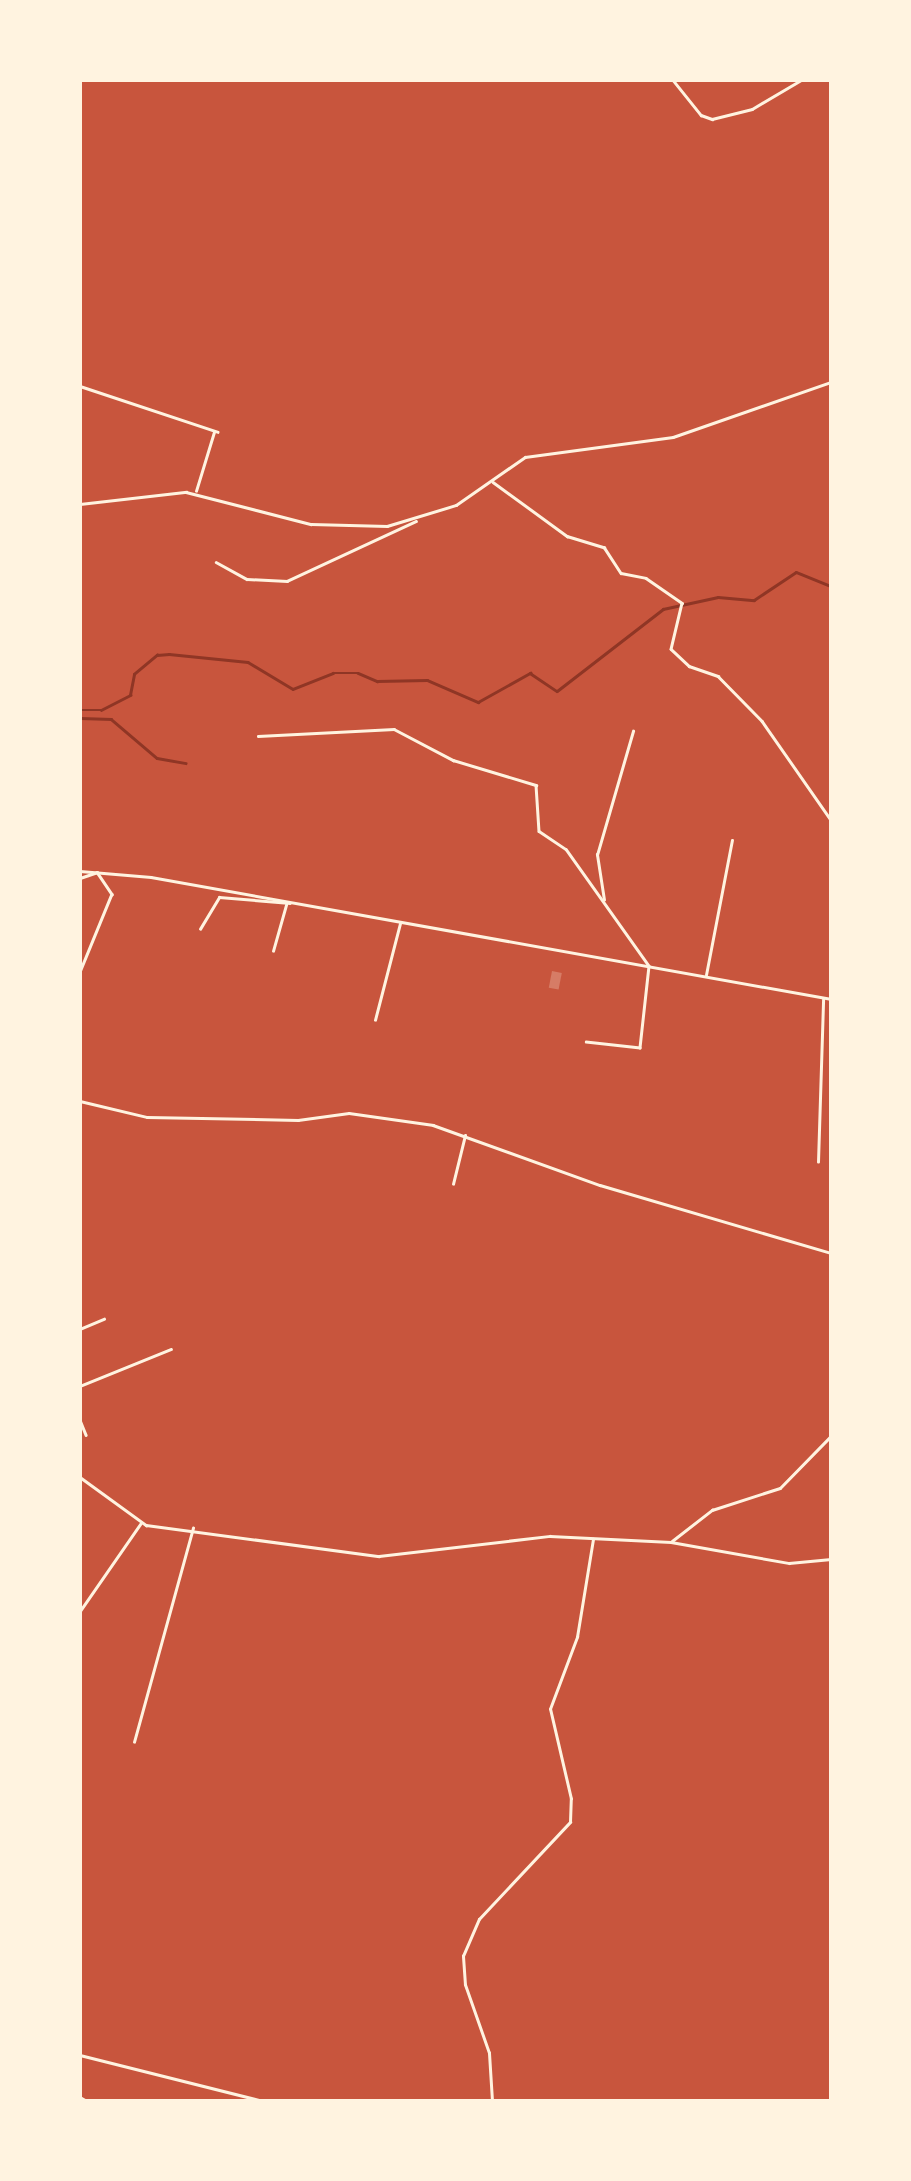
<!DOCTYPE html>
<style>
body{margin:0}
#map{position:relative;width:911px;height:2181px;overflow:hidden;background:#c8553d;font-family:"DM Sans",sans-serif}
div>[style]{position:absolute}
.stream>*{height:2.5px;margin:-1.25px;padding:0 1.25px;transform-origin:1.25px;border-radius:1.25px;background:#8f3625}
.building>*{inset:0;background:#d67c66;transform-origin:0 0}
.minor>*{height:2.5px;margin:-1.25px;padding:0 1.25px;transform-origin:1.25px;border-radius:1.25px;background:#fff3e0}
.tertiary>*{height:2.5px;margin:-1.25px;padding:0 1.25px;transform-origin:1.25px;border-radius:1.25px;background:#fff3e0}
span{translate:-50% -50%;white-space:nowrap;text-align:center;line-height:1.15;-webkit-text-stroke:8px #fff3e0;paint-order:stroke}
.frame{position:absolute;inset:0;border:82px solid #fff3e0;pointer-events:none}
</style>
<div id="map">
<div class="stream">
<i style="left:80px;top:710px;width:21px"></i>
<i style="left:101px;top:710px;width:33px;rotate:-27deg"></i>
<i style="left:130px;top:695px;width:21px;rotate:-79deg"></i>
<i style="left:134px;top:674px;width:30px;rotate:-40deg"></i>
<i style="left:157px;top:655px;width:12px;rotate:-5deg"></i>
<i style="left:169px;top:654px;width:79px;rotate:5.8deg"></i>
<i style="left:248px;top:662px;width:52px;rotate:31deg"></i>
<i style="left:293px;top:689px;width:43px;rotate:-21.8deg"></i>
<i style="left:333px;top:673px;width:25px"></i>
<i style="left:358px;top:673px;width:21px;rotate:23deg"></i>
<i style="left:377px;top:681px;width:50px;rotate:-1.1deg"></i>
<i style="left:427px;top:680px;width:56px;rotate:23.3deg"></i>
<i style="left:478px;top:702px;width:60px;rotate:-29.1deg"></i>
<i style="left:530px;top:673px;width:32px;rotate:34deg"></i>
<i style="left:557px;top:691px;width:134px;rotate:-37.7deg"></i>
<i style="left:663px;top:609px;width:56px;rotate:-12.3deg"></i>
<i style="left:718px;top:597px;width:36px;rotate:5deg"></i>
<i style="left:754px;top:600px;width:50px;rotate:-33.7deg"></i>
<i style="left:796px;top:572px;width:38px;rotate:22deg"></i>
<i style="left:80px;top:718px;width:31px;rotate:2deg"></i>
<i style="left:111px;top:719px;width:60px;rotate:40.3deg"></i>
<i style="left:157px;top:758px;width:29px;rotate:10deg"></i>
</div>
<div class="building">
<i style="left:552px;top:971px;width:10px;height:17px;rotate:11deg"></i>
</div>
<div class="minor">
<i style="left:673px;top:80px;width:45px;rotate:51.3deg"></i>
<i style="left:701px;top:115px;width:12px;rotate:20deg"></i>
<i style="left:712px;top:119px;width:41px;rotate:-14deg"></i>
<i style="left:752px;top:109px;width:57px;rotate:-30.6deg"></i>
<i style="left:80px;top:386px;width:145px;rotate:18.4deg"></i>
<i style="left:493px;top:482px;width:92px;rotate:36.1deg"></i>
<i style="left:567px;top:536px;width:39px;rotate:17deg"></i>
<i style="left:604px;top:547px;width:31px;rotate:57deg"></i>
<i style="left:621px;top:573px;width:25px;rotate:11deg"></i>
<i style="left:646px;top:578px;width:44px;rotate:34.8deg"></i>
<i style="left:682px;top:603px;width:47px;rotate:103.4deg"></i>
<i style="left:671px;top:649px;width:25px;rotate:43deg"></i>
<i style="left:689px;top:666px;width:31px;rotate:19deg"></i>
<i style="left:718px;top:676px;width:63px;rotate:45.6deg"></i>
<i style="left:762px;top:721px;width:121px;rotate:55.1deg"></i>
<i style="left:196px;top:491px;width:62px;rotate:-73deg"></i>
<i style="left:80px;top:504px;width:107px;rotate:-6.5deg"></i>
<i style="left:186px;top:492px;width:129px;rotate:14.4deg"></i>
<i style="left:311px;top:524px;width:76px;rotate:1.5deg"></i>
<i style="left:387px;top:526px;width:72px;rotate:-16.9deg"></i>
<i style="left:456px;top:505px;width:84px;rotate:-34.8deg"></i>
<i style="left:525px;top:457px;width:149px;rotate:-7.7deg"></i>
<i style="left:673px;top:437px;width:167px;rotate:-19.2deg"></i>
<i style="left:216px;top:562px;width:35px;rotate:29deg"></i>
<i style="left:247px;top:579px;width:40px;rotate:2.9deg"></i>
<i style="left:287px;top:581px;width:142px;rotate:-24.9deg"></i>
<i style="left:258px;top:736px;width:136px;rotate:-2.9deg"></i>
<i style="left:394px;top:729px;width:67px;rotate:27.7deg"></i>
<i style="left:453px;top:760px;width:87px;rotate:16.8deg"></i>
<i style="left:536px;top:785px;width:46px;rotate:86.3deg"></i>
<i style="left:539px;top:831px;width:32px;rotate:34deg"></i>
<i style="left:566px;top:849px;width:143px;rotate:54.6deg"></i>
<i style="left:649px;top:966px;width:82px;rotate:96.3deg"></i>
<i style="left:640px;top:1048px;width:54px;rotate:-173.7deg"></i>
<i style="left:80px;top:878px;width:18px;rotate:-19deg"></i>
<i style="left:97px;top:872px;width:27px;rotate:56deg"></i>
<i style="left:112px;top:894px;width:84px;rotate:112.3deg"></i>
<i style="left:604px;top:900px;width:46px;rotate:-98.8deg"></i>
<i style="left:597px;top:855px;width:129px;rotate:-73.8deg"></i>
<i style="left:200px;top:929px;width:37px;rotate:-59deg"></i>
<i style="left:219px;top:897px;width:71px;rotate:4.8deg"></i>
<i style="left:273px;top:951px;width:48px;rotate:-74.2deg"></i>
<i style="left:706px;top:975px;width:137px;rotate:-79.1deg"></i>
<i style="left:375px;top:1020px;width:100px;rotate:-75.5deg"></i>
<i style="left:80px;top:1101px;width:69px;rotate:13.4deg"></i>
<i style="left:147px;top:1117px;width:151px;rotate:1.1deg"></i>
<i style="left:298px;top:1120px;width:51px;rotate:-7.8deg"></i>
<i style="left:349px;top:1113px;width:85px;rotate:8.1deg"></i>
<i style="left:433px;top:1125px;width:177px;rotate:19.8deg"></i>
<i style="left:600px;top:1185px;width:241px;rotate:16.4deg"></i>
<i style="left:818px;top:1162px;width:162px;rotate:-88.2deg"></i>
<i style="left:453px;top:1184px;width:50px;rotate:-76.2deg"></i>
<i style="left:80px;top:1329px;width:26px;rotate:-23deg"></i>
<i style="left:80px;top:1386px;width:98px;rotate:-22.1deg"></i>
<i style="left:80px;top:1420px;width:16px;rotate:68deg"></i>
<i style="left:80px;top:1477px;width:82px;rotate:36deg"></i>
<i style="left:146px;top:1525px;width:235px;rotate:7.6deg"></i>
<i style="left:379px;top:1556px;width:172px;rotate:-6.7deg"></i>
<i style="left:550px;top:1536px;width:121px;rotate:2.8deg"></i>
<i style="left:671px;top:1542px;width:120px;rotate:10.1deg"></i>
<i style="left:789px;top:1563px;width:42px;rotate:-5.4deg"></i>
<i style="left:672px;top:1541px;width:51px;rotate:-37.8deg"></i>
<i style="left:712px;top:1510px;width:71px;rotate:-17.9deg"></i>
<i style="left:780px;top:1488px;width:73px;rotate:-45.6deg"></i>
<i style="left:80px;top:1611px;width:107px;rotate:-55.3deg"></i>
<i style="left:134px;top:1742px;width:222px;rotate:-74.6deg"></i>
<i style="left:80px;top:2055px;width:189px;rotate:14.1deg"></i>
<i style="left:80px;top:2097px;width:8px;rotate:30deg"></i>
<i style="left:492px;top:2101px;width:48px;rotate:-93.6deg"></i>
<i style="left:489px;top:2053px;width:72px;rotate:-109.4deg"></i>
<i style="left:465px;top:1985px;width:29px;rotate:-94deg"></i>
<i style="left:463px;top:1956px;width:40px;rotate:-66.6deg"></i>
<i style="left:479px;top:1919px;width:133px;rotate:-46.8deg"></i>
<i style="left:570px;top:1822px;width:23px;rotate:-88deg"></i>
<i style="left:571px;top:1799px;width:92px;rotate:-103.1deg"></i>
<i style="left:550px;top:1709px;width:77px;rotate:-69.4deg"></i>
<i style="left:577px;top:1637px;width:99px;rotate:-80.7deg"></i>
</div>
<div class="tertiary">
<i style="left:80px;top:871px;width:71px;rotate:4.8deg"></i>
<i style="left:151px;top:877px;width:691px;rotate:10.17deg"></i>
</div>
<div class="frame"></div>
</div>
